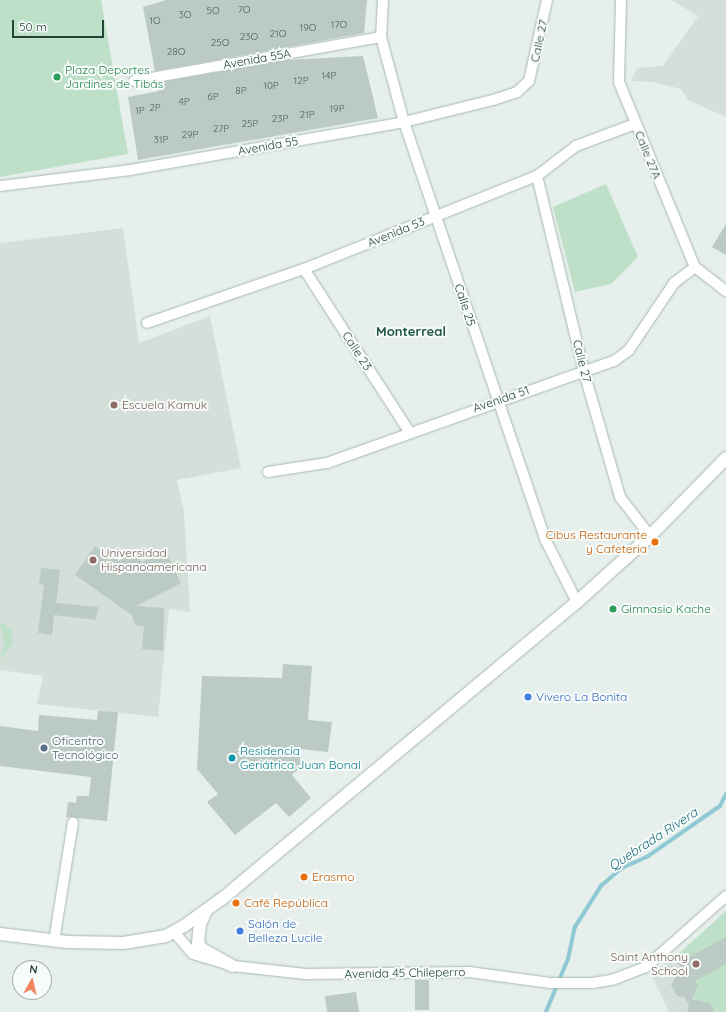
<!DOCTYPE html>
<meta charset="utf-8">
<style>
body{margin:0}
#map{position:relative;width:726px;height:1012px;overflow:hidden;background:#e6efeb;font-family:Quicksand,sans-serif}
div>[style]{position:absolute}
.built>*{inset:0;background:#d4dfda}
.green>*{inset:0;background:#bfe0c8}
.stream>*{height:3.5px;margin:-1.75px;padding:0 1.75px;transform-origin:1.75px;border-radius:1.75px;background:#8ec9d4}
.building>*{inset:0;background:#bbcac4;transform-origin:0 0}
.roads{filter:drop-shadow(0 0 1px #a8b8b2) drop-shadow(0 0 1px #a8b8b2)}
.street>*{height:10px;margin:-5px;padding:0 5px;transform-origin:5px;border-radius:5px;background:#fff}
.secondary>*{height:12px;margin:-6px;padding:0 6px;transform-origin:6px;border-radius:6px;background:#fff}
.dots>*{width:11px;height:11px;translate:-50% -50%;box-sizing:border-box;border:2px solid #f7fbf9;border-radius:50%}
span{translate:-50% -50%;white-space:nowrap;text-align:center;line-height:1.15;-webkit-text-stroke:4px #f7fbf9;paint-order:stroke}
.number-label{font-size:10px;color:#4a645c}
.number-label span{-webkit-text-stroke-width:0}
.street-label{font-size:12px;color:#24423a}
.leisure-label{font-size:12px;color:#27864d}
.left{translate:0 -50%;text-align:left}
.education-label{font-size:12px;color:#785e54}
.right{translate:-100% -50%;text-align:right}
.food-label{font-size:12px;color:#c56008}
.shop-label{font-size:12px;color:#366cbe}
.service-label{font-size:12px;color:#4e5e75}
.culture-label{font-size:12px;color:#0d838f}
.neighbourhood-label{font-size:13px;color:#1f5548;font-weight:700}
.water-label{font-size:13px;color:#1c6f80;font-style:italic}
.north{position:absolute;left:12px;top:960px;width:40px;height:40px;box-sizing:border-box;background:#f7fbf9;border:1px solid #a3b1ad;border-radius:50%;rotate:8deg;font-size:11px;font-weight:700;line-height:16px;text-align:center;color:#24423a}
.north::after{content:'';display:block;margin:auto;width:14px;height:18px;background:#f4845f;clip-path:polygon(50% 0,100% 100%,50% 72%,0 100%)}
.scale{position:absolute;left:12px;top:20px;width:92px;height:18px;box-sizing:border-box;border:2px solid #24423a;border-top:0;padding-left:5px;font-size:12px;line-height:14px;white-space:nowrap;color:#24423a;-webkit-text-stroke:3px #f7fbf9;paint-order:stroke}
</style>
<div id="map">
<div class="built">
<i style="clip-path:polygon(671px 0,726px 0,726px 117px,688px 100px,681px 89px,652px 82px,631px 81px,637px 68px,663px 66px,698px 16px)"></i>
<i style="clip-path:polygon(123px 228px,139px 343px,210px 316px,241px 468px,177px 480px,184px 512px,190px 612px,169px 609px,158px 717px,37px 704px,43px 676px,0 670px,0 243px)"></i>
<i style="clip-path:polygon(726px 911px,726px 1012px,669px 1012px,651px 974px,698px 938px)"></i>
</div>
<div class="green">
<i style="clip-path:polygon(0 0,101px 0,128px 154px,0 177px)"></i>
<i style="clip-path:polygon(606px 184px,638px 257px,611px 284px,575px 292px,553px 207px)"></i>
<i style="clip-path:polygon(0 622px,11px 628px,13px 643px,0 660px,4px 642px)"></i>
<i style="clip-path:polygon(726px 911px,726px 937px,678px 963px,675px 957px)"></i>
<i style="clip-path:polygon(726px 964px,726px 1012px,718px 1012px,696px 1000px,693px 995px,698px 985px,695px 981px)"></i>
</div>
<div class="stream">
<i style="left:546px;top:1012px;width:57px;rotate:-67.5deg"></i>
<i style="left:568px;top:959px;width:33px;rotate:-78deg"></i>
<i style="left:575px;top:927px;width:49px;rotate:-57.6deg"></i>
<i style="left:601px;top:886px;width:28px;rotate:-41deg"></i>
<i style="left:622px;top:868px;width:27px;rotate:-24deg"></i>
<i style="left:647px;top:857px;width:89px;rotate:-34.9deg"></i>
<i style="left:720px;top:806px;width:13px;rotate:-63deg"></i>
</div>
<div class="building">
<i style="clip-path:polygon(166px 0,367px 0,364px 33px,155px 71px,143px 7px)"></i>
<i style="clip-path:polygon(363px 56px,378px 118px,138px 160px,128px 97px,159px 91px,157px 83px,286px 60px)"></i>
<i style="clip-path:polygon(726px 224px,726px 255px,712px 247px)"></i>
<i style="clip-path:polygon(95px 546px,111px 557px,129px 552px,142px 562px,166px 552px,181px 583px,136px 606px,164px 608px,163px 651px,142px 649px,144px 626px,135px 625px,132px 615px,75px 575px)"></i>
<i style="clip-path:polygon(41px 568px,60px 570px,56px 603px,98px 607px,96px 620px,54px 615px,52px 635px,38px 633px,44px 585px,39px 584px)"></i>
<i style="clip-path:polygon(283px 664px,312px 666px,308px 720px,332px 722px,328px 752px,300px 749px,300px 768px,292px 775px,311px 798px,289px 817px,276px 803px,235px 835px,207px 802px,218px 794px,197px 769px,202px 676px,282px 678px)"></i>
<i style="clip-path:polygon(98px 711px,118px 712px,107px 821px,66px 817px,68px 802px,76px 803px,77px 796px,89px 796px,91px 777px,0 766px,0 726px,38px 731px,39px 715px,97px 720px)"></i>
<i style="clip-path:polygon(726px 937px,726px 964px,695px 981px,698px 985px,692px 999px,709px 1003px,715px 1012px,687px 1012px,689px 1005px,684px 997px,677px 996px,671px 985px,681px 967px,678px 963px)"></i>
<i style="left:415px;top:980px;width:14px;height:30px"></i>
<i style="clip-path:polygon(356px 992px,359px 1012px,327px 1012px,325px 996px)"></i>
</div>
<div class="roads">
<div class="street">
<i style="left:383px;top:0;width:37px;rotate:93deg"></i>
<i style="left:381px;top:37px;width:88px;rotate:74.9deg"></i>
<i style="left:404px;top:122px;width:442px;rotate:71.3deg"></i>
<i style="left:546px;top:541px;width:68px;rotate:63.1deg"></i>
<i style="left:621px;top:0;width:82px;rotate:91.4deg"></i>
<i style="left:619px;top:82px;width:200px;rotate:67.7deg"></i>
<i style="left:695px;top:267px;width:39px;rotate:38deg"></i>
<i style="left:134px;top:81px;width:251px;rotate:-10.1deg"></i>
<i style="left:537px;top:176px;width:202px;rotate:76.5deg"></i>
<i style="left:584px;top:372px;width:130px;rotate:73.9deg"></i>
<i style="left:620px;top:497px;width:49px;rotate:52.4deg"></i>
<i style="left:0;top:186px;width:131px;rotate:-7deg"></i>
<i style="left:130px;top:170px;width:278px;rotate:-9.9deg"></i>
<i style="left:404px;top:122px;width:92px;rotate:-13.9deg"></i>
<i style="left:493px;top:100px;width:25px;rotate:-18deg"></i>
<i style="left:517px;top:92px;width:16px;rotate:-43deg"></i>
<i style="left:529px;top:81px;width:83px;rotate:-77.5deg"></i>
<i style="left:304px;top:269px;width:195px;rotate:57.1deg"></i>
<i style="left:147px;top:323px;width:166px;rotate:-19deg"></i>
<i style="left:304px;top:269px;width:251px;rotate:-21.8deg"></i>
<i style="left:537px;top:176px;width:49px;rotate:-37.6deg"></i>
<i style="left:576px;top:146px;width:63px;rotate:-20.4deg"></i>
<i style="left:268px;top:472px;width:60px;rotate:-8.7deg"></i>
<i style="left:327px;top:463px;width:305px;rotate:-19.6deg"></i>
<i style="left:614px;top:361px;width:19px;rotate:-36deg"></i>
<i style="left:629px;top:350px;width:81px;rotate:-56.1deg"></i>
<i style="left:674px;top:283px;width:26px;rotate:-37deg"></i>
<i style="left:174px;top:932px;width:29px;rotate:49deg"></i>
<i style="left:193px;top:954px;width:42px;rotate:16.7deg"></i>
<i style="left:233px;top:966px;width:73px;rotate:6.3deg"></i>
<i style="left:306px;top:974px;width:163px;rotate:-0.7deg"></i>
<i style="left:469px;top:972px;width:82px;rotate:7.7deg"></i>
<i style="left:550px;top:983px;width:42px"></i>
<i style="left:592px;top:983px;width:20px;rotate:-9deg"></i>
<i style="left:612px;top:980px;width:36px;rotate:-21deg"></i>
<i style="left:646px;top:967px;width:107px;rotate:-41.6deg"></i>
<i style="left:54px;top:941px;width:120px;rotate:-80.9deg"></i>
</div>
<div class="secondary">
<i style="left:206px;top:911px;width:14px;rotate:115deg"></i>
<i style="left:200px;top:924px;width:19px;rotate:96deg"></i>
<i style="left:198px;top:943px;width:7px;rotate:56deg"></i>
<i style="left:202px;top:949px;width:35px;rotate:29deg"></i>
<i style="left:0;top:934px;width:68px;rotate:6.7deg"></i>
<i style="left:68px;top:942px;width:55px;rotate:1deg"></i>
<i style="left:123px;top:943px;width:44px;rotate:-9.2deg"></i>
<i style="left:166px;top:936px;width:21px;rotate:-29deg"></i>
<i style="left:184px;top:926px;width:48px;rotate:-35.7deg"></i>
<i style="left:223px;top:898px;width:461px;rotate:-39.9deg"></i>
<i style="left:577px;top:602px;width:98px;rotate:-42.1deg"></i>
<i style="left:650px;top:536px;width:109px;rotate:-45.7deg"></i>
</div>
</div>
<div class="dots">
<i style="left:57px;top:77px;background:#2e9e5b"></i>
<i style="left:114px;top:405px;background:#8d6e63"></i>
<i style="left:655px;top:542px;background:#e8710a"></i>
<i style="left:93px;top:560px;background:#8d6e63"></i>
<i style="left:613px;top:609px;background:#2e9e5b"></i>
<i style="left:528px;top:697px;background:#3f7fe0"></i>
<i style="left:44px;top:748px;background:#5c6f8a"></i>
<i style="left:232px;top:758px;background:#0f9aa8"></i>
<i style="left:304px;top:877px;background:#e8710a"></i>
<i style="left:236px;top:903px;background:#e8710a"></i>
<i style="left:240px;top:931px;background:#3f7fe0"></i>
<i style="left:696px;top:964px;background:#8d6e63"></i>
</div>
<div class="number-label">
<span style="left:244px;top:10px">7O</span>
<span style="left:213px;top:11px">5O</span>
<span style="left:185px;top:15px">3O</span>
<span style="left:155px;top:21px">1O</span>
<span style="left:339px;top:25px">17O</span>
<span style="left:308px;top:28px">19O</span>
<span style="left:278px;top:34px">21O</span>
<span style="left:249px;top:37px">23O</span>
<span style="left:220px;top:43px">25O</span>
<span style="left:176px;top:52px">28O</span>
<span style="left:329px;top:76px">14P</span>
<span style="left:301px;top:81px">12P</span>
<span style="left:271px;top:86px">10P</span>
<span style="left:241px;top:91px">8P</span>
<span style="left:213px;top:97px">6P</span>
<span style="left:184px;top:102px">4P</span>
<span style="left:155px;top:108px">2P</span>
<span style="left:337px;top:109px">19P</span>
<span style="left:140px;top:111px">1P</span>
<span style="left:307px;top:115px">21P</span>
<span style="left:280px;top:119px">23P</span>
<span style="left:250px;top:124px">25P</span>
<span style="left:221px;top:129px">27P</span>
<span style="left:190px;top:135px">29P</span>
<span style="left:161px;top:140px">31P</span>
</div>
<div class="street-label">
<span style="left:539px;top:41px;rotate:-78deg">Calle 27</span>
<span style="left:257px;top:59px;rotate:-10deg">Avenida 55A</span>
<span style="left:268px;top:146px;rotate:-10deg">Avenida 55</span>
<span style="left:648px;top:155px;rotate:68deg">Calle 27A</span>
<span style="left:396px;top:232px;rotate:-22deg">Avenida 53</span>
<span style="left:465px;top:305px;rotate:72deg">Calle 25</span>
<span style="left:357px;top:351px;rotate:57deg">Calle 23</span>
<span style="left:582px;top:361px;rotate:76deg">Calle 27</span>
<span style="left:501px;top:399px;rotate:-19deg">Avenida 51</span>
<span style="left:405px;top:973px;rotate:-1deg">Avenida 45 Chileperro</span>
</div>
<div class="leisure-label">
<span class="left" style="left:65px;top:77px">Plaza Deportes<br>Jardines de Tibás</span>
<span class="left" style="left:621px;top:609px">Gimnasio Kache</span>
</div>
<div class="education-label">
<span class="left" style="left:122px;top:405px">Escuela Kamuk</span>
<span class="left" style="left:101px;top:560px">Universidad<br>Hispanoamericana</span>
<span class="right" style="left:688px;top:964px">Saint Anthony<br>School</span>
</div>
<div class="food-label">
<span class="right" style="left:647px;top:542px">Cibus Restaurante<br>y Cafeteria</span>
<span class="left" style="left:312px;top:877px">Erasmo</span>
<span class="left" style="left:244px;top:903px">Café República</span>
</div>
<div class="shop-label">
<span class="left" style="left:536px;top:697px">Vivero La Bonita</span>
<span class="left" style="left:248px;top:931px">Salón de<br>Belleza Lucile</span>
</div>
<div class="service-label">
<span class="left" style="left:52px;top:748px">Oficentro<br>Tecnológico</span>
</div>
<div class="culture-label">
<span class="left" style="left:240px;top:758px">Residencia<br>Geriátrica Juan Bonal</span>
</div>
<div class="neighbourhood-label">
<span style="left:411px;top:331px">Monterreal</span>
</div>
<div class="water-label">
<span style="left:653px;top:839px;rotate:-33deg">Quebrada Rivera</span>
</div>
<div class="north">N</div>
<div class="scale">50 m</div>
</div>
